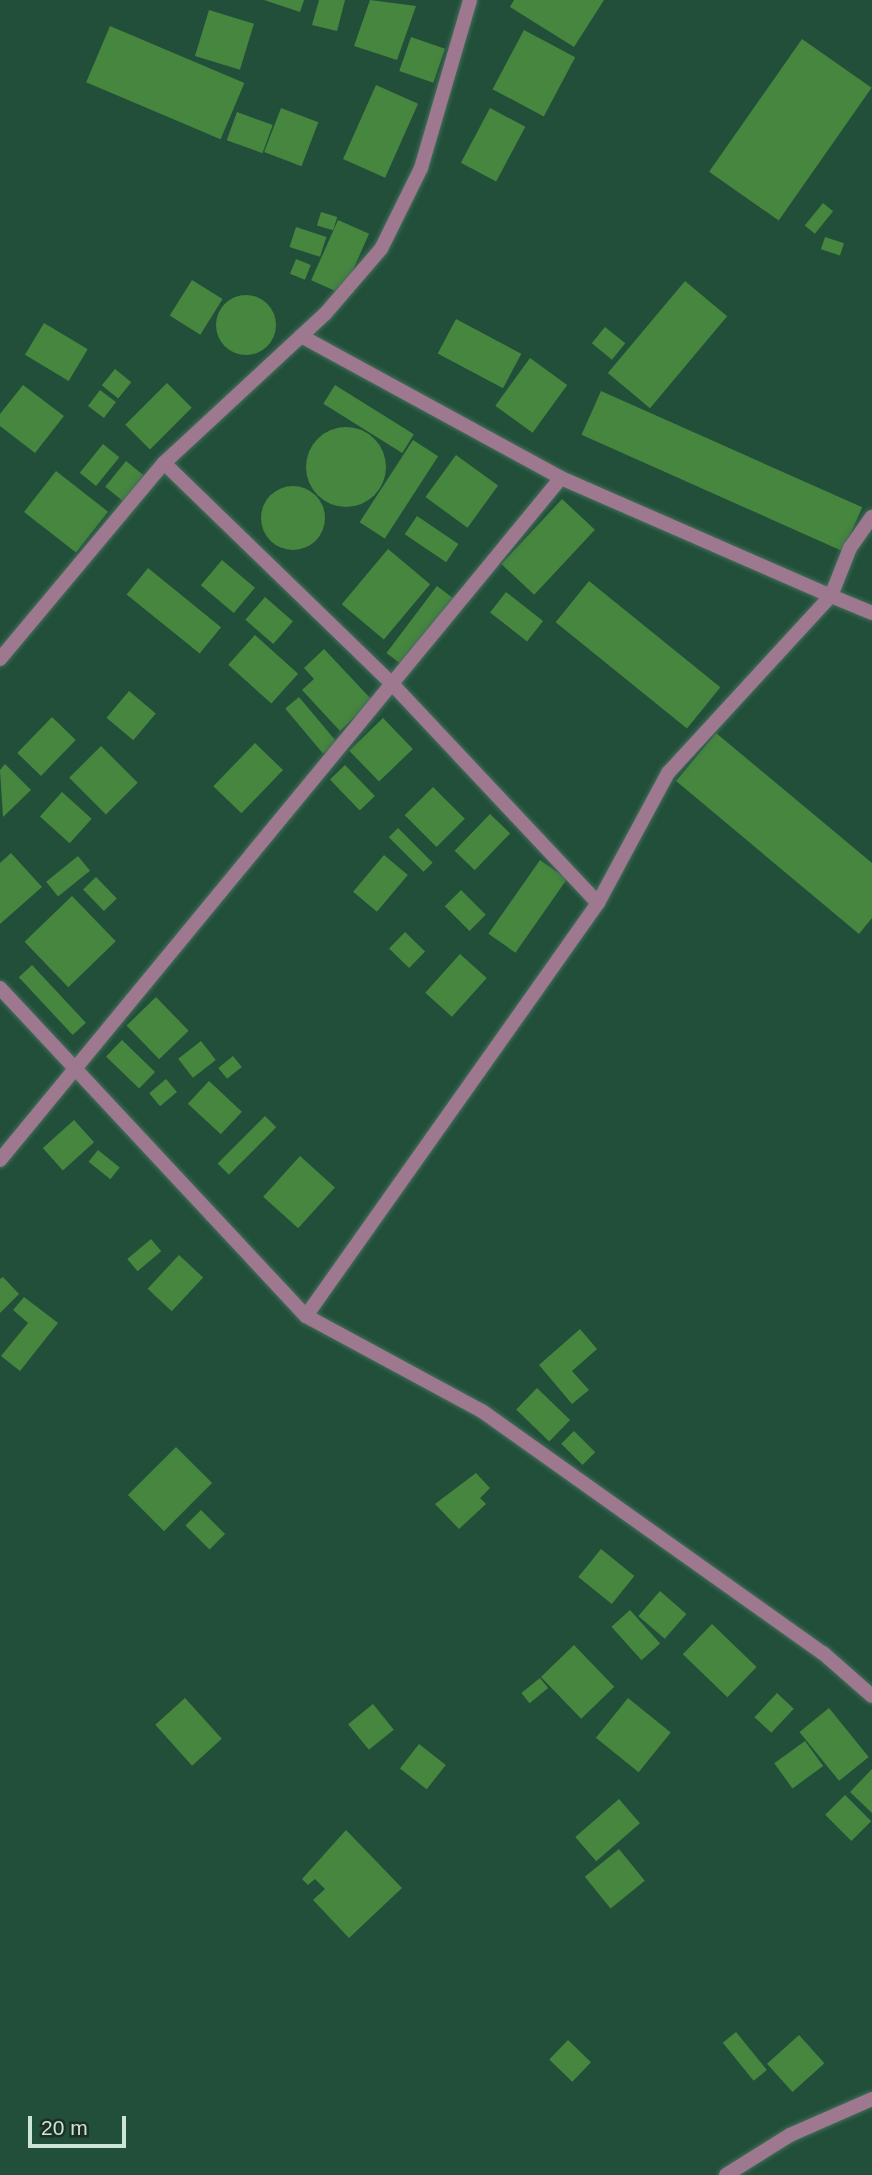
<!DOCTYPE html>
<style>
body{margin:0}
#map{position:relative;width:872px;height:2175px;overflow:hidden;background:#214f3a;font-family:Helvetica,sans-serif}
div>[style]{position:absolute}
.building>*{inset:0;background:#46863e;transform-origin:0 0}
.round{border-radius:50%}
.roads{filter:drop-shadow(0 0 2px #436d5a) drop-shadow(0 0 2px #436d5a)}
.street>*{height:14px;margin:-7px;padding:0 7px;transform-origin:7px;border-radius:7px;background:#9d788e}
span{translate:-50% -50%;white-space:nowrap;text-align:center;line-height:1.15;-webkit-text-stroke:5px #1c3026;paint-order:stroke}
.scale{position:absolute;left:28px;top:2116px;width:98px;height:32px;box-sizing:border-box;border:4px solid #cde5d8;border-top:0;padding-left:9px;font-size:21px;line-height:24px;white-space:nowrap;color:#cde5d8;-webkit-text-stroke:5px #1c3026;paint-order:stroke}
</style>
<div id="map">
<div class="building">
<i style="clip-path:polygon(264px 0,304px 0,300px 12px)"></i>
<i style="clip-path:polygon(319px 0,345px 0,337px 31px,312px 25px)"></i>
<i style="clip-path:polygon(370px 0,416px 6px,397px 60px,354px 46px)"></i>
<i style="clip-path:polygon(514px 0,604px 0,574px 47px,510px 7px)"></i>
<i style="left:209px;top:10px;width:47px;height:48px;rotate:17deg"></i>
<i style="left:110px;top:26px;width:146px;height:61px;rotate:23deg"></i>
<i style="left:524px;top:30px;width:58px;height:67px;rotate:28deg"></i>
<i style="left:411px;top:37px;width:36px;height:36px;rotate:19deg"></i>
<i style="left:802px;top:39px;width:85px;height:162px;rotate:35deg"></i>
<i style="left:376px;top:85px;width:46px;height:81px;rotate:24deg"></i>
<i style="left:281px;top:108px;width:40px;height:47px;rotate:21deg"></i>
<i style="left:490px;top:108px;width:40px;height:62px;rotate:28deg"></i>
<i style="left:237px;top:112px;width:38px;height:30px;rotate:20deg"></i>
<i style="left:823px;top:203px;width:13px;height:29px;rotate:39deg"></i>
<i style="left:321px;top:212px;width:17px;height:14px;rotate:17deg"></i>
<i style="left:338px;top:220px;width:34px;height:66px;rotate:24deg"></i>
<i style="left:296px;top:227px;width:32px;height:21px;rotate:18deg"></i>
<i style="left:825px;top:237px;width:20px;height:13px;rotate:18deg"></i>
<i style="left:296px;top:259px;width:16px;height:16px;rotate:22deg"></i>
<i style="left:192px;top:280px;width:36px;height:42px;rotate:32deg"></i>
<i style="left:685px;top:281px;width:55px;height:120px;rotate:40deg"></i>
<i class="round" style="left:216px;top:295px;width:60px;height:60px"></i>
<i style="left:456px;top:319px;width:74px;height:39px;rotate:28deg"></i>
<i style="left:44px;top:323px;width:51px;height:37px;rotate:31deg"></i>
<i style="left:605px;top:327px;width:26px;height:21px;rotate:39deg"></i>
<i style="left:530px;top:358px;width:46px;height:59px;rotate:36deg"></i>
<i style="left:115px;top:369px;width:21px;height:21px;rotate:39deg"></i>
<i style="left:167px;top:383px;width:35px;height:59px;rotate:45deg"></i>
<i style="clip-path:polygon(23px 385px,64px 416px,35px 453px,0 426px,0 414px)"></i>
<i style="left:335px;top:385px;width:93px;height:22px;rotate:32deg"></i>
<i style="left:100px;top:390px;width:20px;height:20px;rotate:37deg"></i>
<i style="left:601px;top:391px;width:286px;height:48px;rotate:24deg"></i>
<i class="round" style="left:306px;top:427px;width:80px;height:80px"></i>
<i style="left:413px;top:440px;width:30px;height:98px;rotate:33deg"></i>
<i style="left:103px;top:444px;width:21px;height:37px;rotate:39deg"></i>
<i style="left:456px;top:455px;width:52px;height:52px;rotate:36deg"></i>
<i style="left:126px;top:461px;width:27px;height:33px;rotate:39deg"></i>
<i style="left:56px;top:471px;width:66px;height:52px;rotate:38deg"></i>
<i class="round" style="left:261px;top:486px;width:64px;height:64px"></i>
<i style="left:562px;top:499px;width:45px;height:89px;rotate:43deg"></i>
<i style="left:417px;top:516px;width:50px;height:22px;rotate:34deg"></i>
<i style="left:388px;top:549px;width:55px;height:72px;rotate:40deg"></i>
<i style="left:222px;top:560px;width:43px;height:33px;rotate:40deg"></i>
<i style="left:148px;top:568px;width:94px;height:34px;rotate:39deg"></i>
<i style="left:589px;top:581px;width:169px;height:53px;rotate:39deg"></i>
<i style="left:437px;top:586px;width:26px;height:84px;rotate:37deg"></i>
<i style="left:506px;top:592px;width:47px;height:26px;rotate:38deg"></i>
<i style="left:265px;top:597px;width:37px;height:30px;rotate:41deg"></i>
<i style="left:255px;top:635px;width:58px;height:40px;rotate:42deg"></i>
<i style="clip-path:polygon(324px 649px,372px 700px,340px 731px,302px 690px,314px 679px,304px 668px)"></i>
<i style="left:129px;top:691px;width:35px;height:35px;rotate:40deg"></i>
<i style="left:299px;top:697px;width:59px;height:18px;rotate:50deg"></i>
<i style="left:52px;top:717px;width:33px;height:50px;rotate:44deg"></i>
<i style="left:383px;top:718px;width:43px;height:47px;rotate:46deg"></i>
<i style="clip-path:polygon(716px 733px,872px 863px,872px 918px,859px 934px,676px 781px)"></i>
<i style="left:255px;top:743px;width:39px;height:60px;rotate:44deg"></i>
<i style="left:101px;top:746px;width:52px;height:45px;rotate:45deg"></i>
<i style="clip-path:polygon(5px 764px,31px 790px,3px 817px,0 770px)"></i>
<i style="left:345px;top:765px;width:43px;height:21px;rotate:46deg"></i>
<i style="left:433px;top:787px;width:45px;height:40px;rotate:45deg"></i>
<i style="left:62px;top:792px;width:40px;height:33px;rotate:42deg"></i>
<i style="left:490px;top:814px;width:28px;height:51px;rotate:44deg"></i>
<i style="left:398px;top:828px;width:49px;height:13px;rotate:45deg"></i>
<i style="clip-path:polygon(11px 853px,42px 887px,0 924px,0 863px)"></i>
<i style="left:384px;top:855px;width:31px;height:48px;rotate:40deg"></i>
<i style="left:78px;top:856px;width:19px;height:41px;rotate:51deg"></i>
<i style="left:540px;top:860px;width:33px;height:90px;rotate:35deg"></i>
<i style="left:96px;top:877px;width:30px;height:18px;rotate:46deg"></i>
<i style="left:461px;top:890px;width:35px;height:23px;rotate:45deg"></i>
<i style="left:72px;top:896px;width:63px;height:66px;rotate:46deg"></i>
<i style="left:405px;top:932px;width:28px;height:23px;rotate:44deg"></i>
<i style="left:460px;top:954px;width:36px;height:52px;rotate:42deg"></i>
<i style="left:32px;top:965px;width:79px;height:18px;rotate:47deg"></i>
<i style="left:156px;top:997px;width:47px;height:41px;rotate:46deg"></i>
<i style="left:122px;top:1040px;width:46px;height:23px;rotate:44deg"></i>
<i style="left:201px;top:1041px;width:24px;height:29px;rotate:52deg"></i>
<i style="left:233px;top:1056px;width:14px;height:19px;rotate:51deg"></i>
<i style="left:166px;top:1079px;width:17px;height:22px;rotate:50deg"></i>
<i style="left:209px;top:1081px;width:45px;height:31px;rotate:43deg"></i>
<i style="left:265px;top:1116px;width:16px;height:67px;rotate:45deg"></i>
<i style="left:74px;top:1120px;width:30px;height:42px;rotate:48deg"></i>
<i style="left:98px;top:1150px;width:28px;height:15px;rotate:39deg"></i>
<i style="left:300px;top:1156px;width:47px;height:55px;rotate:42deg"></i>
<i style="left:151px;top:1239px;width:16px;height:31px;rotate:50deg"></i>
<i style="left:179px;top:1255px;width:33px;height:46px;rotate:43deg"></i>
<i style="clip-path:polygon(3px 1277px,19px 1294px,0 1313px,0 1279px)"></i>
<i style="clip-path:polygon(24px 1297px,58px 1323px,20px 1371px,1px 1356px,28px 1323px,13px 1310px)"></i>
<i style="clip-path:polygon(580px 1329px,597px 1349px,572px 1371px,589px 1390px,572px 1404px,539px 1365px)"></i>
<i style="left:537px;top:1388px;width:46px;height:30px;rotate:44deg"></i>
<i style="left:574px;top:1431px;width:30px;height:18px;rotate:45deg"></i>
<i style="left:176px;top:1447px;width:51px;height:68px;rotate:45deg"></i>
<i style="clip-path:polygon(476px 1473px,490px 1488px,480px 1498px,486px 1504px,459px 1529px,435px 1504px)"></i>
<i style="left:201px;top:1510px;width:34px;height:22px;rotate:45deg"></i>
<i style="left:601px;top:1549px;width:43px;height:36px;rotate:39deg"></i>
<i style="left:660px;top:1591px;width:35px;height:33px;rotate:41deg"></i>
<i style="left:630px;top:1610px;width:45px;height:25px;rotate:48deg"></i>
<i style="left:712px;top:1624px;width:62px;height:42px;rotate:44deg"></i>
<i style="left:574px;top:1645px;width:58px;height:46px;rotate:46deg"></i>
<i style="left:540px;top:1678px;width:13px;height:24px;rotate:51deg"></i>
<i style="left:777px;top:1693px;width:23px;height:33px;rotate:43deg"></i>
<i style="left:185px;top:1698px;width:55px;height:40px;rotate:48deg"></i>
<i style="left:628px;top:1698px;width:55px;height:51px;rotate:39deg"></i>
<i style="left:373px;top:1704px;width:33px;height:32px;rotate:51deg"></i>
<i style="left:829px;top:1708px;width:63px;height:38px;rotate:51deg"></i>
<i style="left:805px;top:1741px;width:31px;height:38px;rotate:54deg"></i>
<i style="left:419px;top:1744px;width:34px;height:31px;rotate:38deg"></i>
<i style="clip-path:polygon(872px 1769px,872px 1813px,850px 1792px)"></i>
<i style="left:845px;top:1795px;width:37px;height:28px;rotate:45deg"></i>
<i style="left:619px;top:1799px;width:32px;height:58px;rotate:49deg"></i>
<i style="clip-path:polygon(346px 1830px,402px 1888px,349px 1938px,313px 1900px,325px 1889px,315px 1879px,308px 1885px,302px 1879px)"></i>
<i style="left:619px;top:1849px;width:41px;height:44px;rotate:51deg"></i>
<i style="left:736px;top:2032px;width:49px;height:17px;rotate:51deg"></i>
<i style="left:799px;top:2035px;width:38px;height:43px;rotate:48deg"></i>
<i style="left:568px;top:2040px;width:32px;height:27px;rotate:44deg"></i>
</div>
<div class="roads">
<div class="street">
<i style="left:301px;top:336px;width:296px;rotate:28.6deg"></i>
<i style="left:561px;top:478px;width:295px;rotate:23.6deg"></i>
<i style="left:831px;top:596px;width:52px;rotate:-68.4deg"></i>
<i style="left:850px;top:548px;width:38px;rotate:-55deg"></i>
<i style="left:164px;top:463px;width:322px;rotate:44.1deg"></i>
<i style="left:395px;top:687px;width:296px;rotate:46.8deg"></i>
<i style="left:0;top:659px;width:256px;rotate:-50.1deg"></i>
<i style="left:164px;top:463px;width:219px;rotate:-42.8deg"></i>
<i style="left:325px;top:314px;width:86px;rotate:-49.3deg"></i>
<i style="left:381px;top:249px;width:90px;rotate:-63.7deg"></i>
<i style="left:421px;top:168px;width:175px;rotate:-73.7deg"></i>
<i style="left:0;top:988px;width:449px;rotate:47deg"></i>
<i style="left:306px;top:1316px;width:200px;rotate:28.4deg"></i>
<i style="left:482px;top:1411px;width:418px;rotate:35.4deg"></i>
<i style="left:823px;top:1653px;width:65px;rotate:41.3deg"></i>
<i style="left:0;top:1160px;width:883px;rotate:-50.56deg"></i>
<i style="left:306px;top:1316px;width:506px;rotate:-54.74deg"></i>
<i style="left:598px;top:903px;width:148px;rotate:-61.7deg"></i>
<i style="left:668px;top:773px;width:241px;rotate:-47.4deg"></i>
<i style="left:831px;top:596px;width:44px;rotate:22.5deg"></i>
<i style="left:726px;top:2175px;width:75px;rotate:-32deg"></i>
<i style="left:790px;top:2135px;width:90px;rotate:-23.7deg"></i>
</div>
</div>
<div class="scale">20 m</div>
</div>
